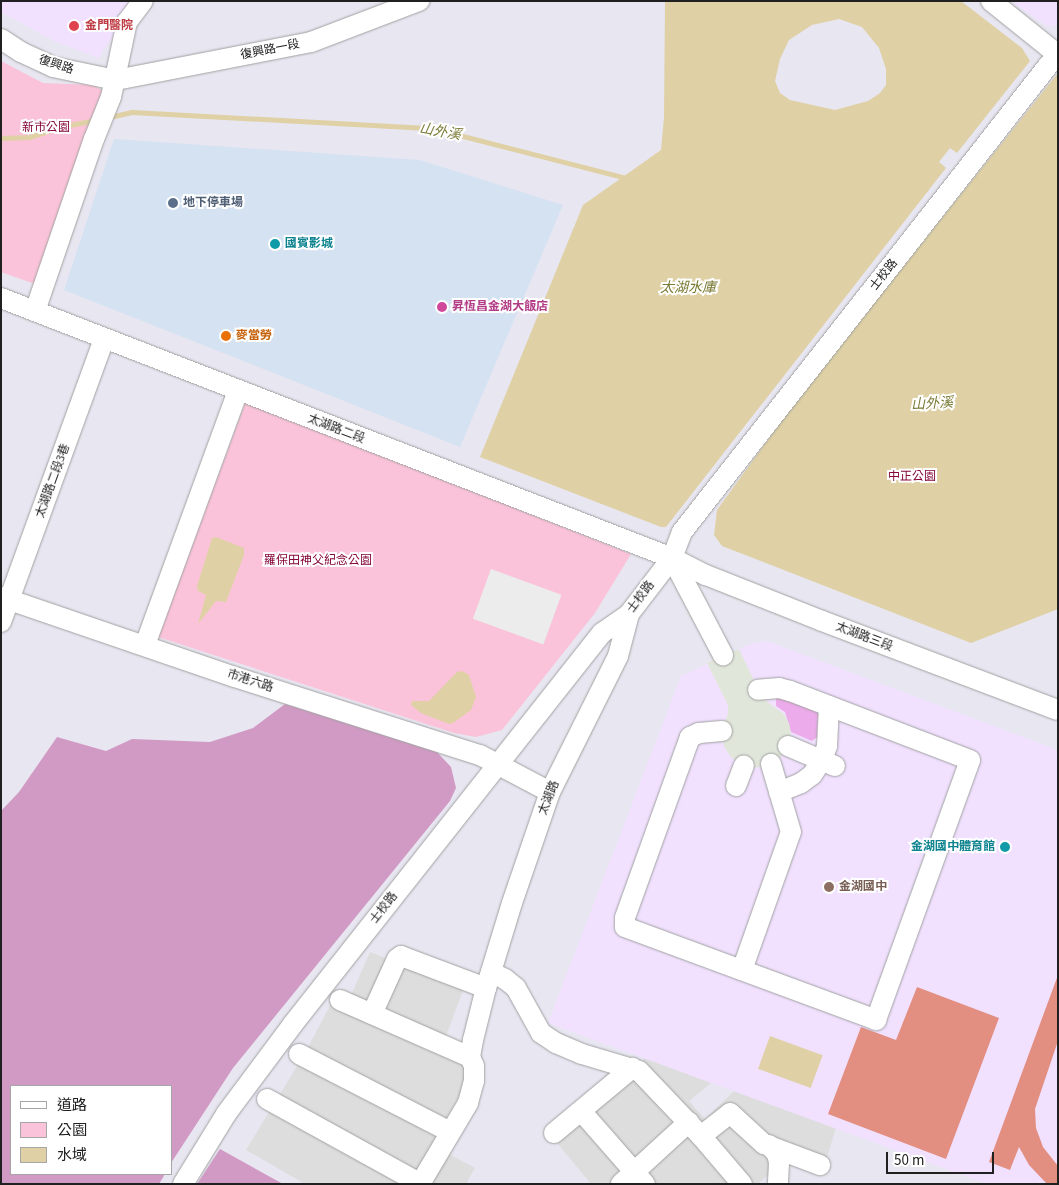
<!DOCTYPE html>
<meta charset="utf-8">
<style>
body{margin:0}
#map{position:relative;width:1059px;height:1185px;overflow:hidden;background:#e8e6f1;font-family:"Source Sans 3","Noto Sans TC",sans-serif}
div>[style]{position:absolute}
.residential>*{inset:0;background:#ddddde}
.commercial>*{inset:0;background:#d5e2f2}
.education>*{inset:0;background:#f1e1ff}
.grass>*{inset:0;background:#ecabea}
.forest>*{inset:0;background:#d19ac4}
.park>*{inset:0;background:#fbc3d9}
.pitch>*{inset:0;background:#e28f82}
.parking>*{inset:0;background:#ececec;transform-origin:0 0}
.plaza>*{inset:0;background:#e0e7da}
.water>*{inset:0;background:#dfd1a5;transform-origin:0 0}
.stream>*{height:4.5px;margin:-2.25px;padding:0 2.25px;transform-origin:2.25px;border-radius:2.25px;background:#dfd1a5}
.roads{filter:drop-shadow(0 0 1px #a1a1a1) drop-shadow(0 0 1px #a1a1a1)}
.minor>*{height:20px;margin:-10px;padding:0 10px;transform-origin:10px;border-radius:10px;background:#fff}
.dots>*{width:14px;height:14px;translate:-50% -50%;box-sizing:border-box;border:2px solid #fff;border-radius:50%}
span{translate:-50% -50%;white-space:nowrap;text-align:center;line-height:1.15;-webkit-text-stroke:4px #fff;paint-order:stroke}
.health-label{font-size:12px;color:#be3a42;font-weight:700}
.left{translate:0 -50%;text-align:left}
.street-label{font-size:12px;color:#202020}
.park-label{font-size:12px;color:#840839}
.service-label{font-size:12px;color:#4e5e75;font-weight:700}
.culture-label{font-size:12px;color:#0d838f;font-weight:700}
.right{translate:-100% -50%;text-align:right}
.hotel-label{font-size:12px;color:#b23c85;font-weight:700}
.food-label{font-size:12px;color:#c56008;font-weight:700}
.education-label{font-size:12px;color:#785e54;font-weight:700}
.water-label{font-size:14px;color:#797a35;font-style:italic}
.frame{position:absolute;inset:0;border:2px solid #202020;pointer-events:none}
.legend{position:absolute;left:10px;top:1085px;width:162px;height:90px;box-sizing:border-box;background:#fff;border:1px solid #a6a6a6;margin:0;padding:6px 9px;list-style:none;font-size:15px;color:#202020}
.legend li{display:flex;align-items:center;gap:10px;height:25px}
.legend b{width:25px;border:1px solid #a6a6a6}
.scale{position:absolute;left:886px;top:1152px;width:108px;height:22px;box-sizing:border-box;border:2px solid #202020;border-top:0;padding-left:6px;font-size:15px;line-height:18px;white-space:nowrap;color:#202020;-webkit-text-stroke:4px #fff;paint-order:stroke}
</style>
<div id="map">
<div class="residential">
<i style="clip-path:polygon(370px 952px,464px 988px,441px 1049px,459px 1060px,467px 1071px,465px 1085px,432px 1145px,475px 1168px,466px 1184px,305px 1184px,246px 1150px,305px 1053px,332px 1002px,345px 1009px)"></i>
<i style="clip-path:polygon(645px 1058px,711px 1083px,689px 1101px,705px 1119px,734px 1091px,836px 1128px,822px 1173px,784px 1160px,758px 1184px,591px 1184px,553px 1138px)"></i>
</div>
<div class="commercial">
<i style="clip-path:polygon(114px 139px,420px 160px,563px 205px,460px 447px,64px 290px)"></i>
</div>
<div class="education">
<i style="clip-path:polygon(1px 1px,137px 1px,98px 58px,54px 41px,1px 12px)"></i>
<i style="clip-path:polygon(1011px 1px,1058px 1px,1058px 26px,1045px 25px)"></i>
<i style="clip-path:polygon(767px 641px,1058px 750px,1058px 1184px,987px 1184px,548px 1023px,681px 676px,748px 645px)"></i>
</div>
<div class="grass">
<i style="clip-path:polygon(776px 696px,815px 707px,818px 713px,817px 737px,812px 741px,791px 732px,785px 712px,776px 706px)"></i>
</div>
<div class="forest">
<i style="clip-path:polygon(285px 704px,437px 752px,451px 767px,456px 788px,450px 801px,233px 1068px,171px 1163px,171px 1086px,11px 1086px,11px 1174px,165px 1174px,159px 1184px,1px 1184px,1px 811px,19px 792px,57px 737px,106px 751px,132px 739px,210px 742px,253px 728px)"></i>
<i style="clip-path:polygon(220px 1149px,283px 1184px,197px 1184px)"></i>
</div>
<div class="park">
<i style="clip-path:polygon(1px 61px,43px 83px,93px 85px,107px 93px,35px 284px,1px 272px)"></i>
<i style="clip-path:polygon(246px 401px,631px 554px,595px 613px,502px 730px,476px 737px,454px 733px,158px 637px)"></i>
</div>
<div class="pitch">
<i style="clip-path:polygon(1058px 975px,1058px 1041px,1035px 1109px,1036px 1128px,1043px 1147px,1058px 1166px,1058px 1184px,1047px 1184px,1029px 1165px,1019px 1147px,1010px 1170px,989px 1162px)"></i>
<i style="clip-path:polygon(917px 987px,999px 1018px,946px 1159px,828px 1114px,861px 1027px,896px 1040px)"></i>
</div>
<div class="parking">
<i style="left:491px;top:569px;width:75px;height:53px;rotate:20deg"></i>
</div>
<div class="plaza">
<i style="clip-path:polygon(739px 649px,760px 693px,766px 701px,784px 714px,789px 723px,791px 734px,788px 746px,782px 756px,773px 764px,762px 767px,750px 768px,739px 764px,730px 756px,724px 746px,722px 735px,724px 723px,728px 714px,728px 705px,707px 663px)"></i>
</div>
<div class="water">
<i style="clip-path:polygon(evenodd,665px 1px,961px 1px,1022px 48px,1030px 61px,957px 153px,950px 148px,939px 162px,946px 168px,666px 527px,661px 527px,480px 457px,583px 205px,661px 150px,664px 117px,665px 1px,839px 19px,862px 27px,879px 48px,886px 69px,886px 85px,880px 93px,868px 101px,835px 110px,790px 100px,780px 93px,775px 81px,780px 59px,789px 40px,812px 25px,839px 19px)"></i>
<i style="clip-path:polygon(1058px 73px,1058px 609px,971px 643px,722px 546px,714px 535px,717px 510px,801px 394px)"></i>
<i style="clip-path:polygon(216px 537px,244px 548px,244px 555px,226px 602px,216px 601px,198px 624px,206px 595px,198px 591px,197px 586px,212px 538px)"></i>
<i style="clip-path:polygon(462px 671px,469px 675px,476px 697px,471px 710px,453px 723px,449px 724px,421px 713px,411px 705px,412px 701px,429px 701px,457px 672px)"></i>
<i style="left:770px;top:1036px;width:56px;height:35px;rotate:20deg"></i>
</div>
<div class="stream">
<i style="left:110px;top:117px;width:23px;rotate:-13deg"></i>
<i style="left:132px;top:112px;width:300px;rotate:3.1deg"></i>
<i style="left:432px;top:128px;width:201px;rotate:14.4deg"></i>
<i style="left:1px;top:138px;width:29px;rotate:-2deg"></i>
<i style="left:30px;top:137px;width:32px;rotate:-18deg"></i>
<i style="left:60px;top:127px;width:36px;rotate:-11deg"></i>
</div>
<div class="roads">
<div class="minor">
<i style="left:991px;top:1px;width:85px;rotate:38.8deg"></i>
<i style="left:1px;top:39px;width:24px;rotate:33deg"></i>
<i style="left:21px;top:52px;width:35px;rotate:25deg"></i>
<i style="left:53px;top:67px;width:64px;rotate:11.7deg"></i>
<i style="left:116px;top:80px;width:199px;rotate:-11deg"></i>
<i style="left:311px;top:42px;width:116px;rotate:-20.8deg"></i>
<i style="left:1px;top:298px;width:720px;rotate:21.18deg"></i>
<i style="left:672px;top:558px;width:38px;rotate:27deg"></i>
<i style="left:706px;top:575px;width:125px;rotate:21.6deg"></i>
<i style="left:822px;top:621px;width:252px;rotate:20.7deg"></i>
<i style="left:35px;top:311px;width:182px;rotate:-71.1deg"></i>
<i style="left:94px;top:139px;width:45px;rotate:-68deg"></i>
<i style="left:111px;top:97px;width:77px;rotate:-78deg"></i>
<i style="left:127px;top:22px;width:26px;rotate:-53deg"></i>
<i style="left:672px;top:558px;width:110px;rotate:62.3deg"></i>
<i style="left:1px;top:597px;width:247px;rotate:18.9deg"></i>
<i style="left:235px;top:677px;width:257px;rotate:17.7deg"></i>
<i style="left:480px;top:755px;width:79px;rotate:27.9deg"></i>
<i style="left:1px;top:622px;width:301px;rotate:-70deg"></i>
<i style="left:145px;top:645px;width:270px;rotate:-69.9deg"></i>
<i style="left:722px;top:731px;width:23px;rotate:175deg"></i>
<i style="left:699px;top:733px;width:10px;rotate:156deg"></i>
<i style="left:690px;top:737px;width:192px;rotate:109.8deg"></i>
<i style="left:625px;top:918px;width:9px;rotate:90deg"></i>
<i style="left:625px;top:927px;width:268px;rotate:20.3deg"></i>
<i style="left:876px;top:1020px;width:276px;rotate:-70.1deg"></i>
<i style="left:970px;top:760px;width:193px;rotate:-159deg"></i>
<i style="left:790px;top:691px;width:11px;rotate:-165deg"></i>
<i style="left:779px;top:688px;width:21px;rotate:175deg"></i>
<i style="left:788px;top:746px;width:51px;rotate:23.1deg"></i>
<i style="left:736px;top:786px;width:22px;rotate:-69deg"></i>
<i style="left:779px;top:792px;width:24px;rotate:-22deg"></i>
<i style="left:801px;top:783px;width:14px;rotate:-36deg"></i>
<i style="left:812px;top:775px;width:18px;rotate:-56deg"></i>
<i style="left:822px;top:760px;width:15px;rotate:-70deg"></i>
<i style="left:827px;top:746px;width:40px;rotate:-87.1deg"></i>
<i style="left:742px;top:970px;width:146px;rotate:-70.5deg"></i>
<i style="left:791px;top:832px;width:71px;rotate:-106.4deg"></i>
<i style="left:491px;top:972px;width:16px;rotate:27deg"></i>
<i style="left:505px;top:979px;width:14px;rotate:39deg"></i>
<i style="left:516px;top:988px;width:51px;rotate:60.9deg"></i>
<i style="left:541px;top:1033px;width:18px;rotate:34deg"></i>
<i style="left:556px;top:1043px;width:28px;rotate:23deg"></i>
<i style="left:582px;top:1054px;width:59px;rotate:16.6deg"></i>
<i style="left:639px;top:1071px;width:90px;rotate:46.4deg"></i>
<i style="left:701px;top:1136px;width:37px;rotate:-38deg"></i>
<i style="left:730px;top:1113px;width:46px;rotate:42.4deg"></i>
<i style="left:764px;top:1144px;width:60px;rotate:20.6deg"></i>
<i style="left:340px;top:1000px;width:142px;rotate:23.7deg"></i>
<i style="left:372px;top:1014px;width:60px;rotate:-65.6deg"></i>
<i style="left:397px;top:959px;width:5px;rotate:-37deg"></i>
<i style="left:401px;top:956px;width:91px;rotate:20.6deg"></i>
<i style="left:299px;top:1054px;width:170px;rotate:27.3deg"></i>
<i style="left:267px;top:1099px;width:176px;rotate:28.9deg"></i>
<i style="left:581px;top:1111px;width:97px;rotate:48.8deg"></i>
<i style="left:554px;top:1133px;width:102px;rotate:-39.8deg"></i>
<i style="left:701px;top:1136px;width:63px;rotate:49.5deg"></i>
<i style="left:769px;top:1145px;width:12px;rotate:48deg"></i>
<i style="left:777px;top:1154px;width:9px;rotate:77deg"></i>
<i style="left:779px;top:1163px;width:21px;rotate:93deg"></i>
<i style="left:183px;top:1184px;width:82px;rotate:-58.4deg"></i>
<i style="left:226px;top:1114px;width:112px;rotate:-53.3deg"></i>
<i style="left:293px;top:1024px;width:498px;rotate:-51.7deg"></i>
<i style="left:602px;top:633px;width:33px;rotate:-35deg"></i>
<i style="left:629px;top:614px;width:71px;rotate:-52.5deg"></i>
<i style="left:672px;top:558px;width:28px;rotate:-69deg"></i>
<i style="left:682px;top:532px;width:609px;rotate:-51.87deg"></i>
<i style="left:420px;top:1184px;width:94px;rotate:-59.3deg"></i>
<i style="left:468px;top:1103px;width:23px;rotate:-75deg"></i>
<i style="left:474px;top:1081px;width:15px;rotate:-90deg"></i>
<i style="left:474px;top:1066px;width:10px;rotate:-114deg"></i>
<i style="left:470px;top:1057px;width:17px;rotate:-80deg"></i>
<i style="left:473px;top:1040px;width:54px;rotate:-76deg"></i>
<i style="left:486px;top:988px;width:89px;rotate:-73deg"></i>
<i style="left:512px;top:903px;width:117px;rotate:-71.1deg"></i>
<i style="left:550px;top:792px;width:152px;rotate:-63.4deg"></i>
<i style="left:618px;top:656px;width:43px;rotate:-75.3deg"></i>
<i style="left:621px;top:1184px;width:92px;rotate:-42.4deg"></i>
</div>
</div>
<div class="dots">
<i style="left:74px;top:26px;background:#e0444e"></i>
<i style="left:173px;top:203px;background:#5c6f8a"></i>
<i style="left:275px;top:244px;background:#0f9aa8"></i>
<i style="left:442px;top:307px;background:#d1479c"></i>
<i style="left:226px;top:336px;background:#e8710a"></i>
<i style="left:1005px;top:847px;background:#0f9aa8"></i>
<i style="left:829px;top:887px;background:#8d6e63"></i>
</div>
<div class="health-label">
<span class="left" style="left:85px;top:26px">金門醫院</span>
</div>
<div class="street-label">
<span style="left:270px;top:50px;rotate:-11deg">復興路一段</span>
<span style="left:56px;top:65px;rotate:18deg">復興路</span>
<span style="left:884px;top:275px;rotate:-52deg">士校路</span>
<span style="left:336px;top:429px;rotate:21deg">太湖路二段</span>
<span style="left:53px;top:481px;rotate:-70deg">太湖路二段3巷</span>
<span style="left:641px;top:597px;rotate:-53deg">士校路</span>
<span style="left:864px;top:637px;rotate:21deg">太湖路三段</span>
<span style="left:250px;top:681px;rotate:18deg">市港六路</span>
<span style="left:549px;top:798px;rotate:-68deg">太湖路</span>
<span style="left:384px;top:908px;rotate:-52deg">士校路</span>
</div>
<div class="park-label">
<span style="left:46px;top:128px">新市公園</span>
<span style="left:912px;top:477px">中正公園</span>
<span style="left:318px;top:561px">羅保田神父紀念公園</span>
</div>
<div class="service-label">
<span class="left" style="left:183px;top:203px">地下停車場</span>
</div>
<div class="culture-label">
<span class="left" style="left:285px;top:244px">國賓影城</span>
<span class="right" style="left:995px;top:847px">金湖國中體育館</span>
</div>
<div class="hotel-label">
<span class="left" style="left:452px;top:307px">昇恆昌金湖大飯店</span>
</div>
<div class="food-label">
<span class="left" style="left:236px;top:336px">麥當勞</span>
</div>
<div class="education-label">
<span class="left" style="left:839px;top:887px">金湖國中</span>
</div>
<div class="water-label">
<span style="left:440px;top:132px;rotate:10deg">山外溪</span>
<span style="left:688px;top:288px">太湖水庫</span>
<span style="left:932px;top:404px;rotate:-3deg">山外溪</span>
</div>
<div class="frame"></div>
<ul class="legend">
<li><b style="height:6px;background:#fff"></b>道路</li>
<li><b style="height:14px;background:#fbc3d9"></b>公園</li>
<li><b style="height:14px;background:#dfd1a5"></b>水域</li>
</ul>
<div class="scale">50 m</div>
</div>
